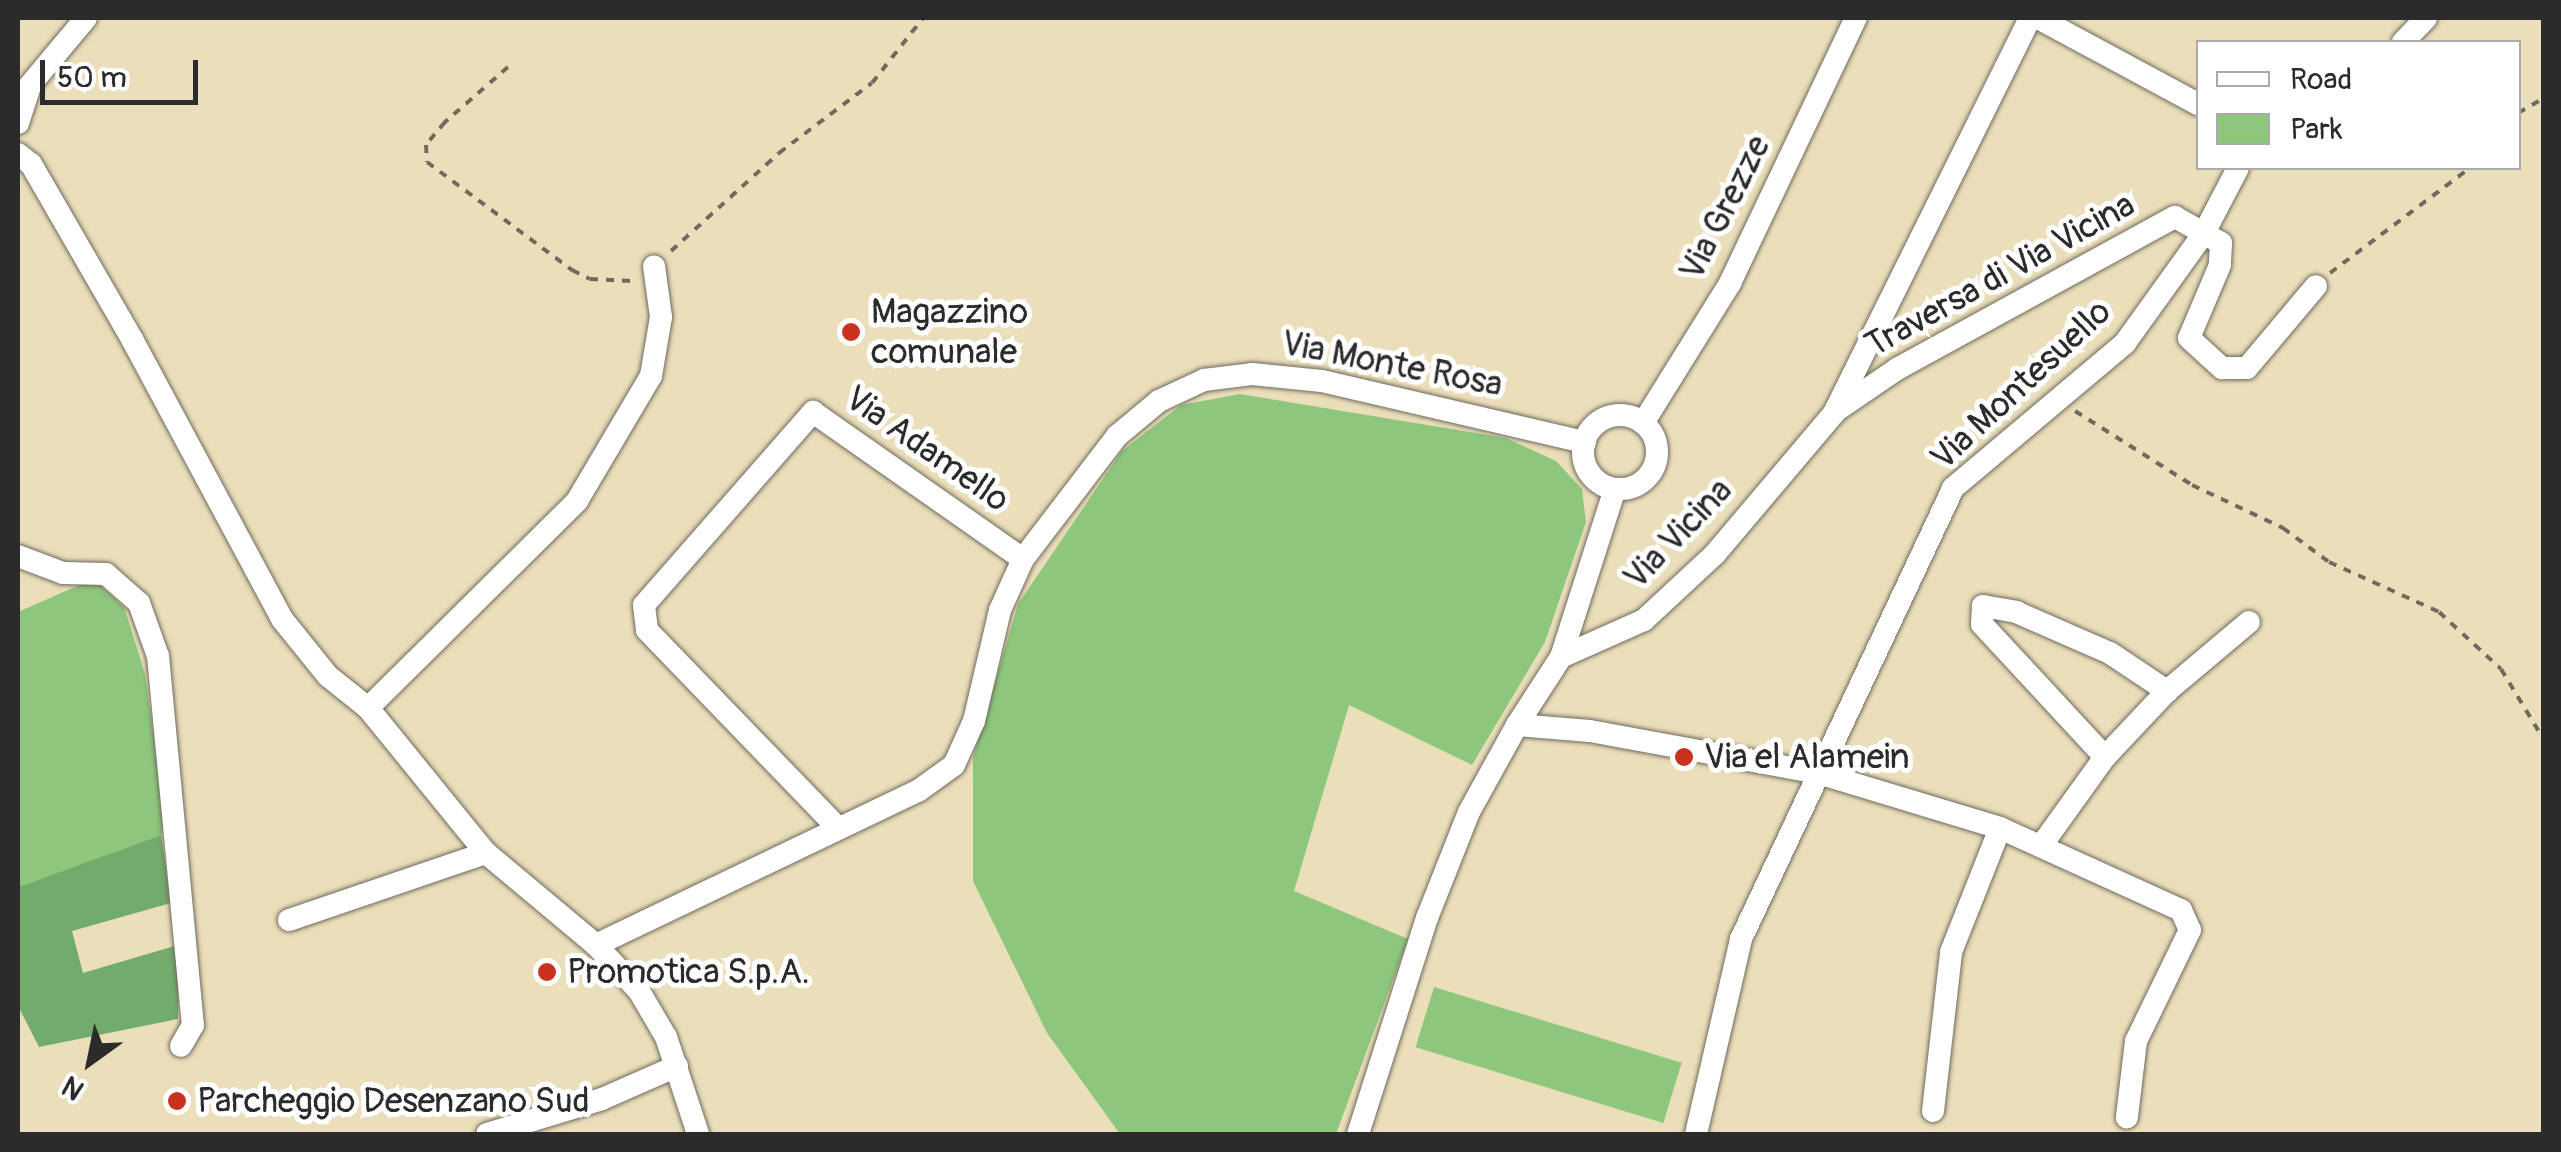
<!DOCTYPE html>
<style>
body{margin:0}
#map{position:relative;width:2561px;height:1152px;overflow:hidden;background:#ebdeba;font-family:Pangolin,sans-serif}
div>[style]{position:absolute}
.green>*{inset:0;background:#8dc77c;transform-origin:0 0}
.forest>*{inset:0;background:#72ac6c}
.path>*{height:4px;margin-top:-2px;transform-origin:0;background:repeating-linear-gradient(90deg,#6e6a5d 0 8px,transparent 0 16px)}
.roads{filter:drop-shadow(0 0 2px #6e6a5d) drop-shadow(0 0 2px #6e6a5d)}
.minor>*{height:22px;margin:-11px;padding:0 11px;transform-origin:11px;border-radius:11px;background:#fff}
.minor>.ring{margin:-11px;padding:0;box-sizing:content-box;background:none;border:22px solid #fff;border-radius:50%}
.dots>*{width:28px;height:28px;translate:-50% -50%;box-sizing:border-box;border:5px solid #fff;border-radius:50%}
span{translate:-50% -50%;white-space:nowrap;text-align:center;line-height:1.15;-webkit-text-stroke:10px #fff;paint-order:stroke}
.street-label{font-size:35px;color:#2b2b2b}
.poi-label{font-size:35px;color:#2b2b2b}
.left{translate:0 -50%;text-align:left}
.frame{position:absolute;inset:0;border:20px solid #2b2b2b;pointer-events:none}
.legend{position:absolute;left:2196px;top:40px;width:325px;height:130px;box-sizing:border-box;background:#fff;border:2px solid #aaa;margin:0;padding:12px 18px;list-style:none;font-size:30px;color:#2b2b2b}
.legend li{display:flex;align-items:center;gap:20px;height:50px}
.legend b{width:50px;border:2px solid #aaa}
.north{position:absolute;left:40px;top:1012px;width:100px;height:100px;-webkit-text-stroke:8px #fff;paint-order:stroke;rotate:213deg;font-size:28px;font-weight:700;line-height:40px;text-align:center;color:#2b2b2b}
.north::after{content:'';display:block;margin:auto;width:35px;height:45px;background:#2b2b2b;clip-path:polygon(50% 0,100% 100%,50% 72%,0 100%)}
.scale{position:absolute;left:40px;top:60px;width:158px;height:45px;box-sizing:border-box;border:5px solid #2b2b2b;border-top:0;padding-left:12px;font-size:30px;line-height:35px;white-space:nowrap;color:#2b2b2b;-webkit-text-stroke:8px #fff;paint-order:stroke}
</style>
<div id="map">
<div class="green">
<i style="clip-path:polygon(1240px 394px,1506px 438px,1556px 461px,1582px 489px,1586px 522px,1545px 642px,1472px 765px,1349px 705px,1294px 891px,1408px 939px,1336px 1134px,1120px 1134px,1047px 1033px,973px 881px,973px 757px,1018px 604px,1122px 451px,1181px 405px)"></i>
<i style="clip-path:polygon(93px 579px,124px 607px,145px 674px,165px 821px,161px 835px,18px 887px,18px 612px)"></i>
<i style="left:1434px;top:987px;width:259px;height:63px;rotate:17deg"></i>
</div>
<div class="forest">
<i style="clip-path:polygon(161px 835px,171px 903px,72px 931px,83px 973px,178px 945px,178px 1019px,39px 1047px,18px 1006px,18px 887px)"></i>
</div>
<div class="path">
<i style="left:508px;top:67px;width:84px;rotate:138.9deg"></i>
<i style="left:445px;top:122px;width:30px;rotate:130deg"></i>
<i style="left:426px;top:145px;width:17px;rotate:87deg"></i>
<i style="left:427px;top:162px;width:181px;rotate:36.7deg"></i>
<i style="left:572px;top:270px;width:20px;rotate:27deg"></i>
<i style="left:590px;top:279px;width:42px;rotate:2.7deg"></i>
<i style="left:2518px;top:113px;width:30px;rotate:-30deg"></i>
<i style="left:671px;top:251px;width:146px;rotate:-42.2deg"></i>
<i style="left:779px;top:153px;width:116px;rotate:-37deg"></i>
<i style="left:872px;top:83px;width:83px;rotate:-51.9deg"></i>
<i style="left:2330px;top:273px;width:175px;rotate:-36.9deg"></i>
<i style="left:2075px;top:411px;width:138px;rotate:32.3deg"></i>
<i style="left:2192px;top:485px;width:101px;rotate:25.3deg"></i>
<i style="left:2283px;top:528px;width:57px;rotate:36.5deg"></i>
<i style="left:2329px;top:562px;width:121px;rotate:24.4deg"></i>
<i style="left:2439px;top:612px;width:84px;rotate:42.6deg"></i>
<i style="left:2501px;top:669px;width:83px;rotate:58.8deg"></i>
</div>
<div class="roads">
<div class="minor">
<i style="left:2038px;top:18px;width:182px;rotate:28.3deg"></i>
<i style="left:2403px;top:42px;width:33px;rotate:-46deg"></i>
<i style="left:18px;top:123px;width:40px;rotate:-72deg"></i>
<i style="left:30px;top:85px;width:87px;rotate:-50.1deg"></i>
<i style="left:18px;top:154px;width:16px;rotate:38deg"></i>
<i style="left:31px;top:164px;width:204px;rotate:60deg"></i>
<i style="left:133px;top:341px;width:315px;rotate:61.8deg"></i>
<i style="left:282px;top:619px;width:73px;rotate:51.1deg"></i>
<i style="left:328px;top:676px;width:51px;rotate:38.7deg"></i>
<i style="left:368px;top:708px;width:187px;rotate:50.9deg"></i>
<i style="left:486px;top:853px;width:143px;rotate:39.9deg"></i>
<i style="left:596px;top:945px;width:63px;rotate:46.9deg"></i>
<i style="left:639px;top:991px;width:53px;rotate:59.6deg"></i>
<i style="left:666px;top:1037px;width:102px;rotate:71.7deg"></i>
<i style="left:1840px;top:408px;width:69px;rotate:-34.4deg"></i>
<i style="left:1897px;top:369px;width:317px;rotate:-28.7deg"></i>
<i style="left:2175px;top:217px;width:53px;rotate:29.5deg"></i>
<i style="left:2221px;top:243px;width:22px;rotate:93deg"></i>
<i style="left:2220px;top:265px;width:79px;rotate:113deg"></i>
<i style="left:2189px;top:338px;width:45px;rotate:42.3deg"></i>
<i style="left:2222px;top:368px;width:25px"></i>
<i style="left:2247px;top:368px;width:107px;rotate:-49.9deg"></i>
<i class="ring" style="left:1583px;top:415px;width:52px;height:52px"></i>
<i style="left:1643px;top:423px;width:165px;rotate:-58.1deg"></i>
<i style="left:1730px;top:283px;width:293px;rotate:-64.6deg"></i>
<i style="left:18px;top:556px;width:48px;rotate:20.7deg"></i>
<i style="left:63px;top:573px;width:43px;rotate:1.3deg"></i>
<i style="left:106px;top:574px;width:44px;rotate:41.3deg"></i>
<i style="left:139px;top:603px;width:56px;rotate:70.3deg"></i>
<i style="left:158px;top:656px;width:371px;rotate:84.6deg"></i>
<i style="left:193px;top:1025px;width:24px;rotate:120deg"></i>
<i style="left:1561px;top:657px;width:176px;rotate:-72.2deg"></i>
<i style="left:368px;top:708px;width:294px;rotate:-44.7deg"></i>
<i style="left:577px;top:501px;width:145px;rotate:-59.4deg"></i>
<i style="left:651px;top:376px;width:60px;rotate:-80.4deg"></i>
<i style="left:661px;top:317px;width:51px;rotate:-97.8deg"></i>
<i style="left:1517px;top:725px;width:73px;rotate:4.7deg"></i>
<i style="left:1590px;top:731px;width:232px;rotate:10.4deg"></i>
<i style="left:1818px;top:773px;width:190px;rotate:16.8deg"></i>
<i style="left:2000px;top:828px;width:199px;rotate:24.4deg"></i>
<i style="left:2181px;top:910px;width:22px;rotate:66deg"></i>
<i style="left:2190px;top:930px;width:123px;rotate:115.9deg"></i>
<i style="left:2136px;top:1041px;width:77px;rotate:96.8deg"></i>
<i style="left:2105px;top:757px;width:181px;rotate:-132.8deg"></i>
<i style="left:1982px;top:624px;width:18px;rotate:-87deg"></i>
<i style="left:1983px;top:606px;width:34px;rotate:10deg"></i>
<i style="left:2016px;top:612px;width:103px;rotate:23.6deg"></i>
<i style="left:2110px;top:653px;width:69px;rotate:33.7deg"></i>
<i style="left:838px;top:828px;width:275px;rotate:-134deg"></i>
<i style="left:647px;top:630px;width:25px;rotate:-97deg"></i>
<i style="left:644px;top:605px;width:257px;rotate:-48.8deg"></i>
<i style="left:813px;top:412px;width:256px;rotate:35deg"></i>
<i style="left:2041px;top:846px;width:110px;rotate:-54.3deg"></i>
<i style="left:2105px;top:757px;width:91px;rotate:-46.8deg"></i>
<i style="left:2167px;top:691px;width:107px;rotate:-40.1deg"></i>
<i style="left:289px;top:920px;width:208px;rotate:-18.8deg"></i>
<i style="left:596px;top:945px;width:357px;rotate:-25.6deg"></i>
<i style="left:918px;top:791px;width:44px;rotate:-35.8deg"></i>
<i style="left:954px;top:765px;width:48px;rotate:-65.6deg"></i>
<i style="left:974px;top:721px;width:114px;rotate:-76.8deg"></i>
<i style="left:1000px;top:610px;width:56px;rotate:-65.7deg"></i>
<i style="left:1023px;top:559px;width:155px;rotate:-52.6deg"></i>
<i style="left:1117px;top:436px;width:55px;rotate:-39.8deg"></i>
<i style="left:1159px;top:401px;width:50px;rotate:-25deg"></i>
<i style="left:1204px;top:380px;width:48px;rotate:-7.1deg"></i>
<i style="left:1252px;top:374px;width:70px;rotate:5.7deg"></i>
<i style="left:1322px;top:381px;width:270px;rotate:13.1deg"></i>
<i style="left:1933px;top:1111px;width:160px;rotate:-83.5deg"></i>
<i style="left:1951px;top:952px;width:133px;rotate:-68.4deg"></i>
<i style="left:487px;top:1134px;width:120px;rotate:-16.9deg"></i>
<i style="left:602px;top:1099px;width:82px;rotate:-23.7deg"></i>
<i style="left:1358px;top:1134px;width:227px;rotate:-72.3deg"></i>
<i style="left:1427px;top:918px;width:114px;rotate:-68.4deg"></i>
<i style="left:1469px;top:812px;width:99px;rotate:-61.1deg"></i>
<i style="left:1517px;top:725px;width:81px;rotate:-57.1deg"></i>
<i style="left:1561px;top:657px;width:91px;rotate:-24deg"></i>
<i style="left:1644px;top:620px;width:97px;rotate:-42.9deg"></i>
<i style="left:1715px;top:554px;width:185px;rotate:-49.8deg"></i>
<i style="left:1834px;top:413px;width:441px;rotate:-63.6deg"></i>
<i style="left:1696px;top:1134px;width:200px;rotate:-77deg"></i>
<i style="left:1741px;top:939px;width:498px;rotate:-64.8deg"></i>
<i style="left:1953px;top:488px;width:225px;rotate:-40.1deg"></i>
<i style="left:2125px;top:343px;width:135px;rotate:-54.3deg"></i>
<i style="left:2204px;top:233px;width:73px;rotate:-62.4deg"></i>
</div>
</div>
<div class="dots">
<i style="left:851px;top:332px;background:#c8321e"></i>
<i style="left:1684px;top:757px;background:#c8321e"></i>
<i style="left:547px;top:972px;background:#c8321e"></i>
<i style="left:177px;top:1101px;background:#c8321e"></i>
</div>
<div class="street-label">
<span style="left:1725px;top:208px;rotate:-63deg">Via Grezze</span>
<span style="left:2000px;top:275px;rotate:-29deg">Traversa di Via Vicina</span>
<span style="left:1392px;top:364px;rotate:11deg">Via Monte Rosa</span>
<span style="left:2021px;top:385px;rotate:-43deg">Via Montesuello</span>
<span style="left:927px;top:449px;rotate:35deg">Via Adamello</span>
<span style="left:1678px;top:534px;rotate:-46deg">Via Vicina</span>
</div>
<div class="poi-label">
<span class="left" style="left:871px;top:332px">Magazzino<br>comunale</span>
<span class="left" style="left:1704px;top:757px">Via el Alamein</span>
<span class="left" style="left:567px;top:972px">Promotica S.p.A.</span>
<span class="left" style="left:197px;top:1101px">Parcheggio Desenzano Sud</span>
</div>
<div class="frame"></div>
<ul class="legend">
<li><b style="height:12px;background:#fff"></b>Road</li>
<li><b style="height:28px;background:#8dc77c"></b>Park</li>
</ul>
<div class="north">N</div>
<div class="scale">50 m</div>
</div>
